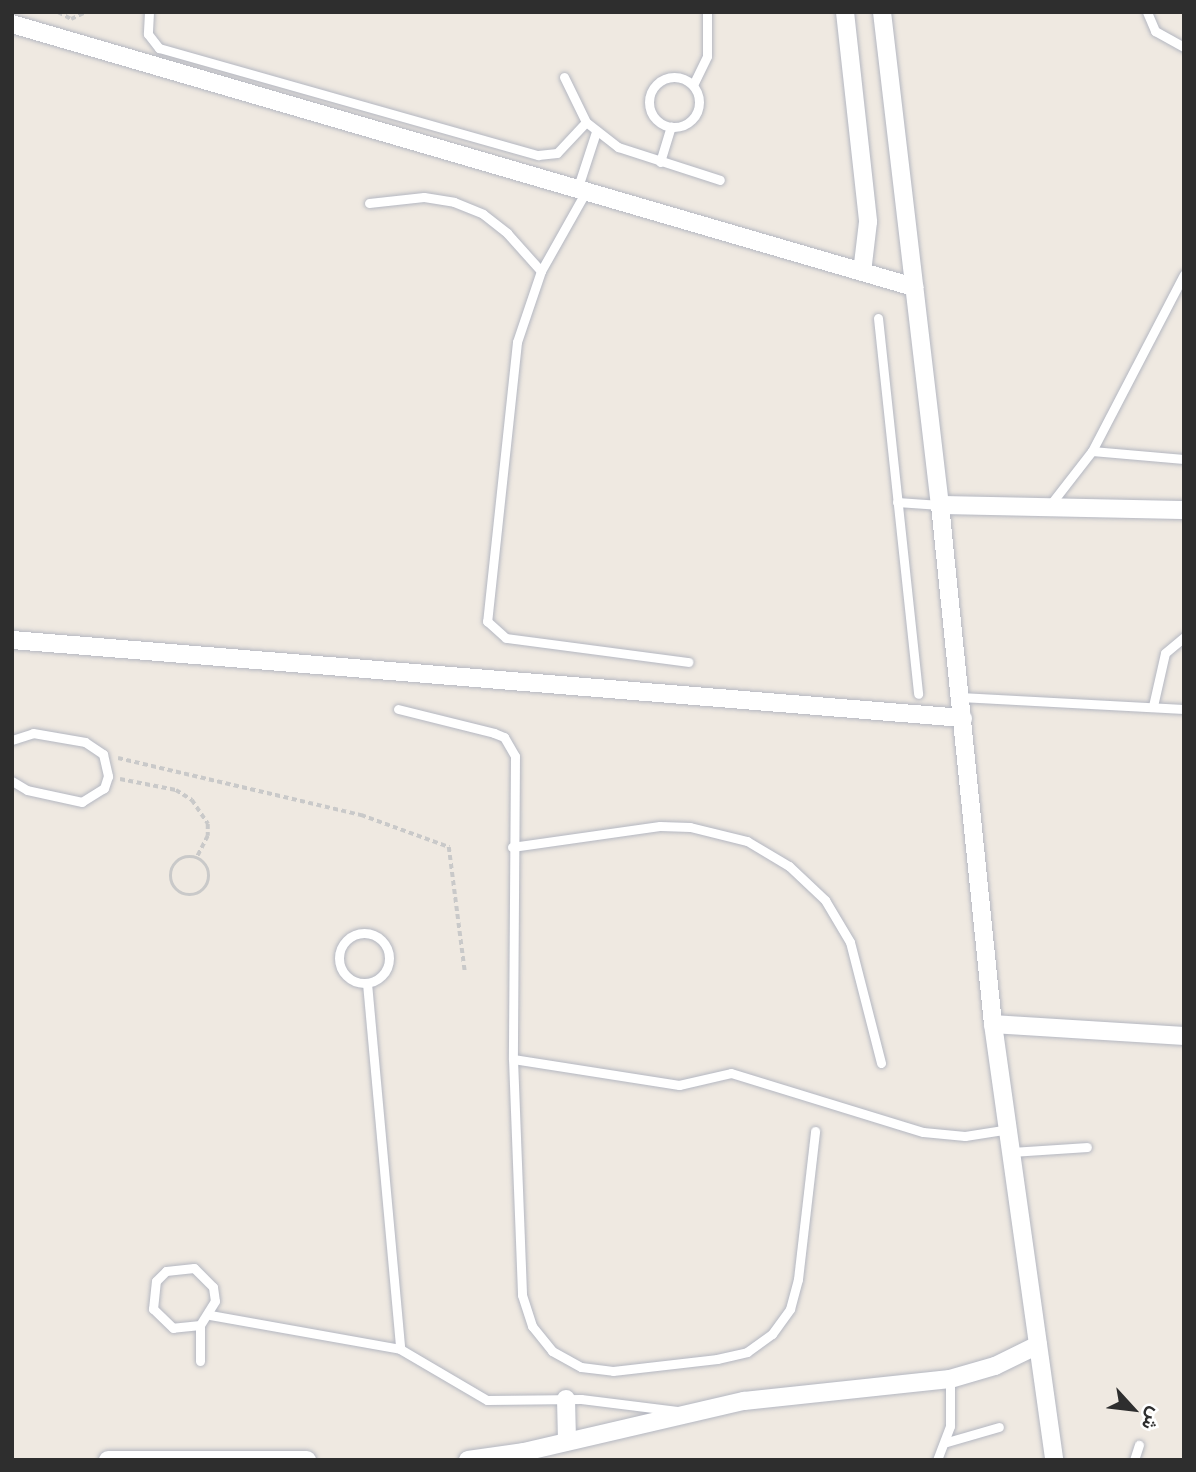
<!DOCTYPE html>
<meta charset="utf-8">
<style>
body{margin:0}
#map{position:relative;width:1196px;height:1472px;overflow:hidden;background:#efe9e1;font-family:"Space Grotesk",Vazirmatn,sans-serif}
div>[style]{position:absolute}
.path>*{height:3.5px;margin-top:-1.75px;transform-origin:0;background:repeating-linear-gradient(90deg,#c9c9c9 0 5px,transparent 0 8.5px)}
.path>.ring{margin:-1.75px;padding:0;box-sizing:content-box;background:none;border:3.5px solid #c9c9c9;border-radius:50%}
.roads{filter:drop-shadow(0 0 2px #b4b7c1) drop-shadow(0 0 2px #b4b7c1)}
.lane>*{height:9px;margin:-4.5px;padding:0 4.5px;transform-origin:4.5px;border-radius:4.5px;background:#fff}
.lane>.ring{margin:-4.5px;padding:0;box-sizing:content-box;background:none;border:9px solid #fff;border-radius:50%}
.street>*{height:18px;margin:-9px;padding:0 9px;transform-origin:9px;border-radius:9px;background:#fff}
span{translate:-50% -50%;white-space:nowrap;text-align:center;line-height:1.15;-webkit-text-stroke:6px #fff;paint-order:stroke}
.frame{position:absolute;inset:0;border:14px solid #2e2e2e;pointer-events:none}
.north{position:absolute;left:1098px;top:1374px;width:70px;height:70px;-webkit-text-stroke:5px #fff;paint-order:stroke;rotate:117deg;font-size:19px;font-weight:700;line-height:28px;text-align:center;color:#2e2e2e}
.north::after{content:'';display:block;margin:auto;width:24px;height:32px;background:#2e2e2e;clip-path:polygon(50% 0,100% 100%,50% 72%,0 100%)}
</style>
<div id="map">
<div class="path">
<i style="left:58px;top:12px;width:15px;rotate:28deg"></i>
<i style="left:71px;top:19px;width:17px;rotate:-25deg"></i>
<i style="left:118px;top:758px;width:250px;rotate:13.2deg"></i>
<i style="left:361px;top:815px;width:94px;rotate:20deg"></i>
<i style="left:449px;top:847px;width:126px;rotate:82.7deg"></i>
<i style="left:120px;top:779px;width:57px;rotate:11.1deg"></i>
<i style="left:176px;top:790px;width:19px;rotate:32deg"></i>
<i style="left:192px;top:800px;width:29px;rotate:56deg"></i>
<i style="left:208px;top:824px;width:12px;rotate:90deg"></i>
<i style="left:208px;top:836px;width:25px;rotate:117deg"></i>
<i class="ring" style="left:171px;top:857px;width:34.5px;height:34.5px"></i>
</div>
<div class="roads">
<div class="lane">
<i style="left:149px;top:12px;width:22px;rotate:93deg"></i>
<i style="left:148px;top:34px;width:18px;rotate:52deg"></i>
<i style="left:159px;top:48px;width:394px;rotate:15.8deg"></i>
<i style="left:538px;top:155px;width:19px;rotate:-6deg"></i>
<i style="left:557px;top:153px;width:42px;rotate:-46.9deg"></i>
<i style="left:1147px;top:12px;width:21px;rotate:67deg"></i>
<i style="left:1155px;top:31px;width:33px;rotate:29deg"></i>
<i style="left:564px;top:77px;width:50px;rotate:63.9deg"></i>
<i style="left:586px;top:122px;width:41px;rotate:38deg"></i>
<i style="left:618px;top:147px;width:107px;rotate:17.9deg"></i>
<i class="ring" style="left:649px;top:77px;width:41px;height:41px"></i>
<i style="left:693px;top:85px;width:32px;rotate:-64deg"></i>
<i style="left:707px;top:56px;width:44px;rotate:-90deg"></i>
<i style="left:660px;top:162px;width:37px;rotate:-73deg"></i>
<i style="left:577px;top:190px;width:61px;rotate:-71.9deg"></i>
<i style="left:585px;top:193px;width:90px;rotate:119.4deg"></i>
<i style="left:541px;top:271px;width:75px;rotate:108.7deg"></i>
<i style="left:517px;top:342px;width:281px;rotate:96.1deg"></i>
<i style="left:487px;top:621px;width:25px;rotate:42deg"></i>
<i style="left:506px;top:638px;width:184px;rotate:7.5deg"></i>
<i style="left:369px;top:203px;width:55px;rotate:-6.2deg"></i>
<i style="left:424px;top:197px;width:30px;rotate:9deg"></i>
<i style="left:454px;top:202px;width:31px;rotate:22deg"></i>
<i style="left:483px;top:214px;width:31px;rotate:38deg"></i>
<i style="left:507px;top:233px;width:51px;rotate:48.2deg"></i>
<i style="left:878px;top:318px;width:378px;rotate:83.9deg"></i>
<i style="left:1092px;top:451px;width:92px;rotate:5deg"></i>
<i style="left:897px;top:502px;width:43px;rotate:4deg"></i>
<i style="left:1050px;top:505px;width:68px;rotate:-52.1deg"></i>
<i style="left:1092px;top:451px;width:199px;rotate:-62.5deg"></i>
<i style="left:960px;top:697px;width:224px;rotate:3.1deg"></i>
<i style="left:1153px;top:706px;width:54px;rotate:-77.2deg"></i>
<i style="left:1165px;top:653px;width:25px;rotate:-40deg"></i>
<i style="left:398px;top:709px;width:99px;rotate:14deg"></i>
<i style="left:494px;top:733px;width:11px;rotate:22deg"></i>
<i style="left:504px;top:737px;width:22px;rotate:60deg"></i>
<i style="left:515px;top:756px;width:303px;rotate:90.4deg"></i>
<i style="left:513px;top:1059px;width:236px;rotate:87.8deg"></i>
<i style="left:522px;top:1295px;width:33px;rotate:72deg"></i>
<i style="left:532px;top:1326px;width:32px;rotate:51deg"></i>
<i style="left:552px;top:1351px;width:33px;rotate:29deg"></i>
<i style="left:581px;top:1367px;width:32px;rotate:7deg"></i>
<i style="left:613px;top:1371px;width:105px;rotate:-6.6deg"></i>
<i style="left:717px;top:1359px;width:31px;rotate:-13deg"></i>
<i style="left:747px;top:1352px;width:31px;rotate:-36deg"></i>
<i style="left:772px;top:1334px;width:31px;rotate:-54deg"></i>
<i style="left:790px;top:1309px;width:31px;rotate:-75deg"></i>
<i style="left:798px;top:1279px;width:149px;rotate:-83.4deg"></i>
<i style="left:12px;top:740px;width:22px;rotate:-18deg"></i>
<i style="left:33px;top:733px;width:53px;rotate:9.8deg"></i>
<i style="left:85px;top:742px;width:22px;rotate:34deg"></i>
<i style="left:103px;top:754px;width:23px;rotate:77deg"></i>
<i style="left:108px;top:776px;width:13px;rotate:108deg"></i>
<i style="left:104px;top:788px;width:26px;rotate:148deg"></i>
<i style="left:82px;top:802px;width:56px;rotate:-167.7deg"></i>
<i style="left:27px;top:790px;width:17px;rotate:-149deg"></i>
<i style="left:512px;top:847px;width:149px;rotate:-8.1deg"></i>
<i style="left:660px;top:826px;width:30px;rotate:2deg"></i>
<i style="left:690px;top:827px;width:59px;rotate:13.8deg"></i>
<i style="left:747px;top:841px;width:49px;rotate:30.8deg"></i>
<i style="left:789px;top:866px;width:50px;rotate:43.4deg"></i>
<i style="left:825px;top:900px;width:49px;rotate:59.2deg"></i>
<i style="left:850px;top:942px;width:125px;rotate:75.6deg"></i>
<i class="ring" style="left:339px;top:933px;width:41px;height:41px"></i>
<i style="left:367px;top:983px;width:367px;rotate:84.8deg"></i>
<i style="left:513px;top:1059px;width:168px;rotate:8.9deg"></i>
<i style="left:679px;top:1085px;width:53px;rotate:-13deg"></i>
<i style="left:731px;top:1073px;width:201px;rotate:17.1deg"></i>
<i style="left:923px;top:1132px;width:42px;rotate:5.4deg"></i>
<i style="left:965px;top:1136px;width:45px;rotate:-9deg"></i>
<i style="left:1012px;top:1152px;width:75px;rotate:-3.8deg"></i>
<i style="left:210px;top:1315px;width:193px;rotate:10.1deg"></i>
<i style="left:400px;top:1349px;width:101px;rotate:30.4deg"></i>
<i style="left:487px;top:1400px;width:94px;rotate:-0.6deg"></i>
<i style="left:581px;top:1399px;width:97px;rotate:7.1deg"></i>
<i style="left:200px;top:1325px;width:27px;rotate:174deg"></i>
<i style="left:173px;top:1328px;width:28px;rotate:-136deg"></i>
<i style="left:153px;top:1309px;width:28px;rotate:-84deg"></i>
<i style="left:156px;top:1281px;width:14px;rotate:-45deg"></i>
<i style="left:166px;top:1271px;width:28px;rotate:-6deg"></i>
<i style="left:194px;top:1268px;width:27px;rotate:45deg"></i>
<i style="left:213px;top:1287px;width:14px;rotate:82deg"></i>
<i style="left:215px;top:1301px;width:28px;rotate:122deg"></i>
<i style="left:200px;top:1325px;width:36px;rotate:90deg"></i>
<i style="left:947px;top:1442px;width:54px;rotate:-16.1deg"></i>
<i style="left:937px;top:1460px;width:36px;rotate:-69deg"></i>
<i style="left:950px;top:1426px;width:47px;rotate:-90deg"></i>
<i style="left:1134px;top:1460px;width:16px;rotate:-72deg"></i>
</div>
<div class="street">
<i style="left:845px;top:12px;width:211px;rotate:83.7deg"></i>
<i style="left:868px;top:222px;width:50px;rotate:96.8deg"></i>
<i style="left:882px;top:12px;width:496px;rotate:83.3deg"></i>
<i style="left:940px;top:505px;width:522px;rotate:84.17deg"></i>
<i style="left:993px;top:1024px;width:440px;rotate:82deg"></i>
<i style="left:12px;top:24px;width:940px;rotate:16.26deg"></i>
<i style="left:940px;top:505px;width:244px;rotate:1.2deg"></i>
<i style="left:12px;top:640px;width:954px;rotate:4.69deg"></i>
<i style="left:993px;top:1024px;width:191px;rotate:3.6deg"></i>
<i style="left:566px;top:1399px;width:42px;rotate:88.6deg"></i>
<i style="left:108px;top:1460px;width:199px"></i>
<i style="left:468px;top:1460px;width:57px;rotate:-8.1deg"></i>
<i style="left:524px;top:1452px;width:226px;rotate:-13.1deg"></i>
<i style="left:744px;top:1401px;width:207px;rotate:-6.1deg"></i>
<i style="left:950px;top:1379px;width:47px;rotate:-16.1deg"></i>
<i style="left:995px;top:1366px;width:48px;rotate:-26deg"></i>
</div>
</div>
<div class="frame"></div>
<div class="north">ش</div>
</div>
